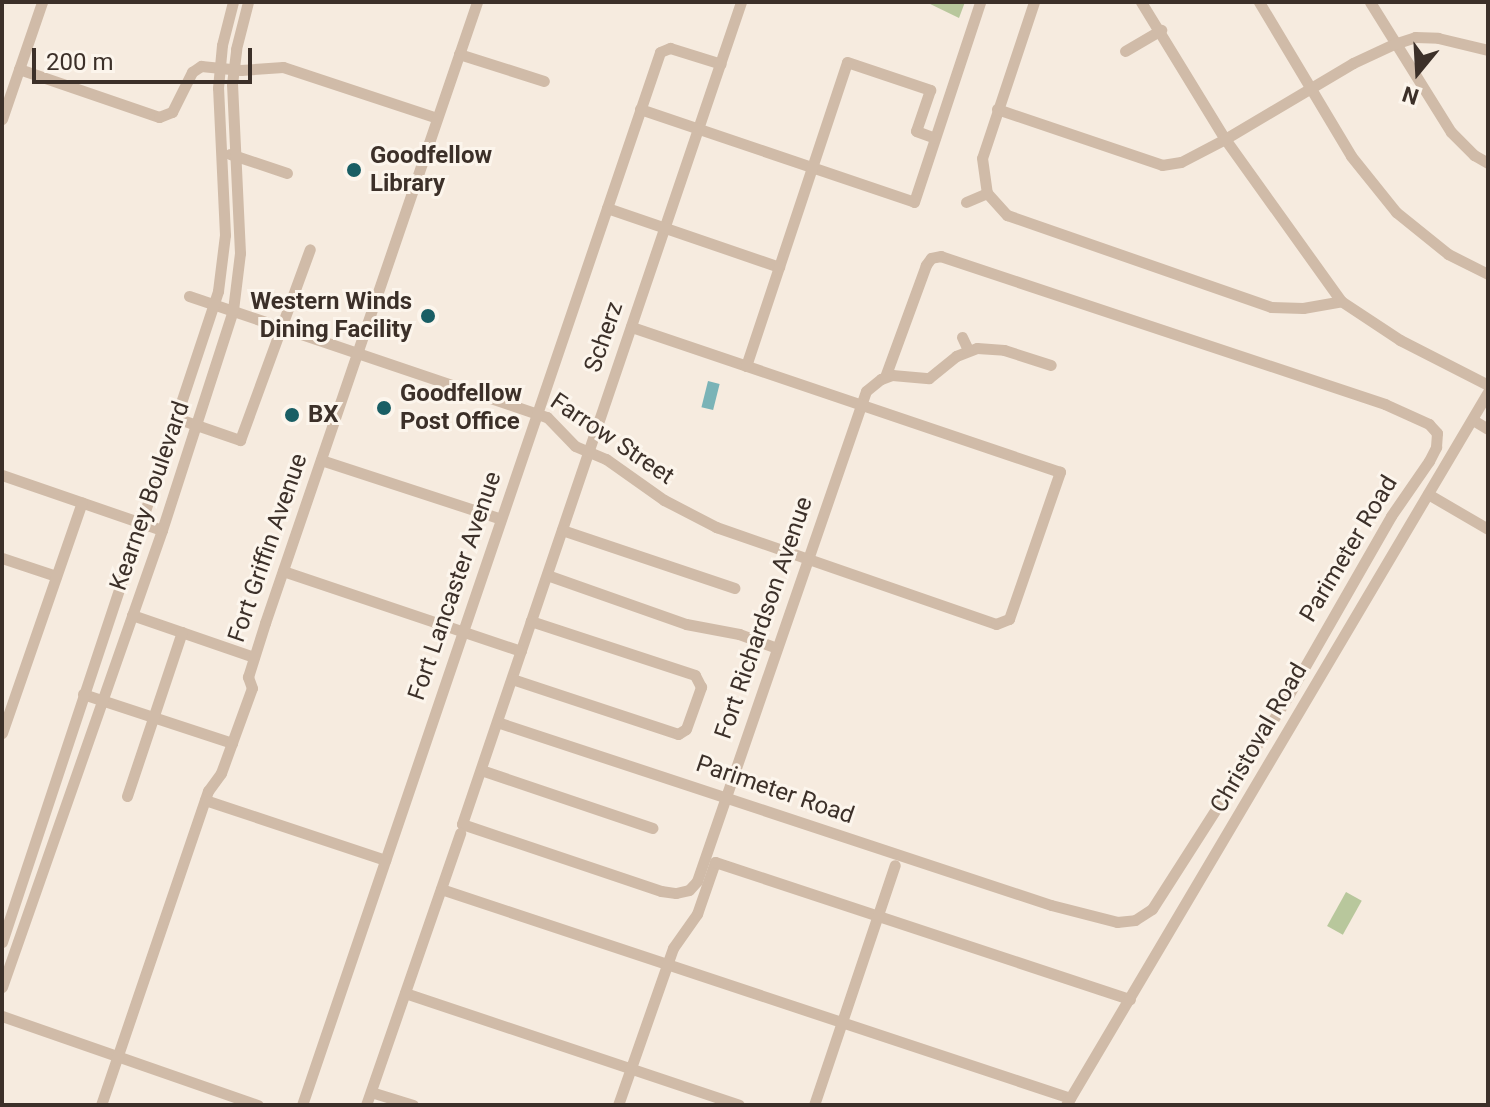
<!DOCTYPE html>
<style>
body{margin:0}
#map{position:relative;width:1490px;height:1107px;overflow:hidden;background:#f6ebdf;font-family:Roboto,sans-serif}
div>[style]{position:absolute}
.green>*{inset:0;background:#b8c79c;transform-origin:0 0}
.water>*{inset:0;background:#7ab3b7;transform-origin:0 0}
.minor>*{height:11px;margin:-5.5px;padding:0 5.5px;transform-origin:5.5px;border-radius:5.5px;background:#d0bba8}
.dots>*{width:22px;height:22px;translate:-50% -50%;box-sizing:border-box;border:4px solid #fcf5ec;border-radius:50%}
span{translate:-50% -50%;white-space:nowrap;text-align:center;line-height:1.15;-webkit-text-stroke:6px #fcf5ec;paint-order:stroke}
.poi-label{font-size:24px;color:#3c3029;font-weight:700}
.left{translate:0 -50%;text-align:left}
.right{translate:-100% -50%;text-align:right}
.street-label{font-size:24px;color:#3c3029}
.frame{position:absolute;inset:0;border:4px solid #3c3029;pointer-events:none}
.north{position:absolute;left:1378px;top:32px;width:80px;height:80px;-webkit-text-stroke:6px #fcf5ec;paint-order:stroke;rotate:198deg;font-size:22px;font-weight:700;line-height:32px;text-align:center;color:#3c3029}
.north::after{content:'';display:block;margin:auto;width:28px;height:36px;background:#3c3029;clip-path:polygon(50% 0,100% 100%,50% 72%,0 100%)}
.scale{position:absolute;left:32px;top:48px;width:220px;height:36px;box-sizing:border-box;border:4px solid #3c3029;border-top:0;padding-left:10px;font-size:24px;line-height:28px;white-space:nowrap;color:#3c3029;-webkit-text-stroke:6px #fcf5ec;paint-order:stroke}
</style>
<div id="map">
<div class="green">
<i style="clip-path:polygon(926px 2px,965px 2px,959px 18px)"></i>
<i style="left:1346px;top:892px;width:18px;height:39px;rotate:29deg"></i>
</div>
<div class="water">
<i style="left:708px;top:381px;width:12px;height:27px;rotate:14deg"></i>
</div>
<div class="minor">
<i style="left:741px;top:2px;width:868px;rotate:108.75deg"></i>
<i style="left:462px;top:824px;width:210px;rotate:18.6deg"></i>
<i style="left:661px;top:891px;width:15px;rotate:8deg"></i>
<i style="left:676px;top:893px;width:13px;rotate:-13deg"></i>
<i style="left:689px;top:890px;width:12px;rotate:-48deg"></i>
<i style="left:697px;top:881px;width:518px;rotate:-70.97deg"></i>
<i style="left:866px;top:391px;width:19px;rotate:-39deg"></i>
<i style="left:881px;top:379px;width:12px;rotate:-20deg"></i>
<i style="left:892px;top:375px;width:37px;rotate:5deg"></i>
<i style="left:929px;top:378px;width:35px;rotate:-39deg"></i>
<i style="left:956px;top:356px;width:22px;rotate:-21deg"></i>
<i style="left:977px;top:348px;width:27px;rotate:4deg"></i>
<i style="left:1004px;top:350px;width:49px;rotate:17.7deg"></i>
<i style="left:1034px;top:2px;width:164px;rotate:108.4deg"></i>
<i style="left:982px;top:158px;width:35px;rotate:82deg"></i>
<i style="left:987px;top:193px;width:30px;rotate:48deg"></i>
<i style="left:1007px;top:215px;width:280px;rotate:19.2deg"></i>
<i style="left:1271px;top:307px;width:32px;rotate:2deg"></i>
<i style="left:1303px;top:308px;width:39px;rotate:-10deg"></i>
<i style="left:1141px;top:2px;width:161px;rotate:58.5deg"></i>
<i style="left:1225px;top:139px;width:199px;rotate:54.4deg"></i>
<i style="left:1341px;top:301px;width:71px;rotate:33.5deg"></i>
<i style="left:1400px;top:340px;width:99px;rotate:27.1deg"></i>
<i style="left:1259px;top:2px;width:179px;rotate:59.1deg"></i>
<i style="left:1351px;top:156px;width:72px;rotate:51.2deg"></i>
<i style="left:1396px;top:212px;width:67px;rotate:38.9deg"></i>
<i style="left:1448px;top:254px;width:45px;rotate:26.6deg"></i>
<i style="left:1370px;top:2px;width:153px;rotate:58.1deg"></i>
<i style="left:1451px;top:132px;width:33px;rotate:45deg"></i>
<i style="left:1474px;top:155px;width:16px;rotate:30deg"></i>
<i style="left:1125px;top:51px;width:42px;rotate:-30.3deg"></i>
<i style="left:459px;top:54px;width:89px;rotate:17.6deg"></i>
<i style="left:19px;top:69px;width:148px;rotate:18.9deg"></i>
<i style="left:159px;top:117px;width:14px;rotate:-21deg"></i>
<i style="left:172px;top:112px;width:45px;rotate:-63.4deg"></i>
<i style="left:192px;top:72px;width:11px;rotate:-34deg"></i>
<i style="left:201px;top:66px;width:40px;rotate:5.7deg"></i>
<i style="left:241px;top:70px;width:42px;rotate:-4.1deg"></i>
<i style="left:283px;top:67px;width:162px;rotate:18.3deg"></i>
<i style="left:640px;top:109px;width:289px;rotate:18.7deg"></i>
<i style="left:914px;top:202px;width:211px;rotate:-71.7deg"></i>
<i style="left:997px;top:109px;width:174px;rotate:18.7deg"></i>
<i style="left:1162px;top:165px;width:19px;rotate:-9deg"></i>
<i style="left:1181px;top:162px;width:50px;rotate:-27.6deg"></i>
<i style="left:1225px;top:139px;width:149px;rotate:-30.7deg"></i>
<i style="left:1353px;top:63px;width:45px;rotate:-24.9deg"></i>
<i style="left:1394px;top:44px;width:22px;rotate:-18deg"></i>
<i style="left:1415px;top:37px;width:23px;rotate:2deg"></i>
<i style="left:1438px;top:38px;width:51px;rotate:13.5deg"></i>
<i style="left:2px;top:119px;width:124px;rotate:-71.1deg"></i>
<i style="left:230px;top:154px;width:60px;rotate:18.4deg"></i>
<i style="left:966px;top:202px;width:23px;rotate:-23deg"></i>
<i style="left:607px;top:208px;width:182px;rotate:18.9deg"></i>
<i style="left:189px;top:296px;width:378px;rotate:18.7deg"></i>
<i style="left:547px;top:417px;width:40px;rotate:46deg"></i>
<i style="left:575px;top:446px;width:34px;rotate:23deg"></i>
<i style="left:606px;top:459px;width:71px;rotate:35.3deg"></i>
<i style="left:664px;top:500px;width:59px;rotate:27.4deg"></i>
<i style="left:716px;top:527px;width:296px;rotate:19.1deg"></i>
<i style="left:996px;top:624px;width:14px;rotate:-21deg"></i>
<i style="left:1009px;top:619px;width:156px;rotate:-70.9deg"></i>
<i style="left:1060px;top:472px;width:453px;rotate:-161.3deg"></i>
<i style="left:962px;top:337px;width:14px;rotate:65deg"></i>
<i style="left:746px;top:366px;width:320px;rotate:-71.6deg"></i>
<i style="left:847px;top:62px;width:88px;rotate:18.6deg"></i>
<i style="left:930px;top:90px;width:43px;rotate:108.9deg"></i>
<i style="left:916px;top:131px;width:20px;rotate:20deg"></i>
<i style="left:176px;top:418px;width:68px;rotate:19deg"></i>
<i style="left:240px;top:440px;width:203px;rotate:-69.9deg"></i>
<i style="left:1473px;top:420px;width:17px;rotate:31deg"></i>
<i style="left:321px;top:460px;width:189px;rotate:18.1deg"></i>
<i style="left:2px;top:475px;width:169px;rotate:19deg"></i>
<i style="left:1428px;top:494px;width:69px;rotate:30.3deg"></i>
<i style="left:562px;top:530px;width:182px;rotate:18.6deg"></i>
<i style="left:2px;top:558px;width:57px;rotate:18.4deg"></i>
<i style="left:283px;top:571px;width:251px;rotate:18.6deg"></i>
<i style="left:547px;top:575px;width:147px;rotate:19.4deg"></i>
<i style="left:686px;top:624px;width:54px;rotate:10.7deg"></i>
<i style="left:739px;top:634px;width:40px;rotate:20.2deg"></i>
<i style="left:132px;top:615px;width:129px;rotate:19deg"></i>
<i style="left:512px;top:679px;width:175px;rotate:18.3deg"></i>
<i style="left:678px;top:734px;width:9px;rotate:-32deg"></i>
<i style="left:686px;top:729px;width:45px;rotate:-70.3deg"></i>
<i style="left:701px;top:687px;width:13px;rotate:-117deg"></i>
<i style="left:695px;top:675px;width:173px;rotate:-161.8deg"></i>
<i style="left:83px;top:694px;width:157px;rotate:18.2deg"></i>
<i style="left:497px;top:722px;width:583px;rotate:18.28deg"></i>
<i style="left:1051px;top:905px;width:68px;rotate:14.4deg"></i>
<i style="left:1117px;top:922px;width:18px;rotate:-6deg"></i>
<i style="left:1135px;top:920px;width:20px;rotate:-33deg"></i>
<i style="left:1152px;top:909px;width:253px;rotate:-57.4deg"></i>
<i style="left:1288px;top:696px;width:207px;rotate:-60.2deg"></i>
<i style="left:1391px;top:516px;width:67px;rotate:-55.4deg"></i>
<i style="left:1429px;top:461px;width:16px;rotate:-63deg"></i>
<i style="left:1436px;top:447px;width:14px;rotate:-86deg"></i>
<i style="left:1437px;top:433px;width:12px;rotate:-132deg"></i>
<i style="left:1429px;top:424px;width:48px;rotate:-155.6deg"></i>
<i style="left:1385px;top:404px;width:468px;rotate:-161.6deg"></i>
<i style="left:941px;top:256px;width:10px;rotate:169deg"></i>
<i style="left:931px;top:258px;width:9px;rotate:126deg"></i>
<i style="left:926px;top:265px;width:119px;rotate:110.1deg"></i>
<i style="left:2px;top:733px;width:244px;rotate:-70.9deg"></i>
<i style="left:481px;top:770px;width:181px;rotate:18.7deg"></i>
<i style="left:127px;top:796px;width:173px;rotate:-71.5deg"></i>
<i style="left:205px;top:800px;width:190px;rotate:18.4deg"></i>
<i style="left:441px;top:889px;width:663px;rotate:18.38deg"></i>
<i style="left:2px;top:942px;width:686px;rotate:-71.64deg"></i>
<i style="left:218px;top:291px;width:56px;rotate:-82.9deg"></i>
<i style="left:225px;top:235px;width:147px;rotate:-92.7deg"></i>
<i style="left:218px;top:88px;width:43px;rotate:-84.7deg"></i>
<i style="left:222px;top:45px;width:44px;rotate:-75.7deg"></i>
<i style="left:2px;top:987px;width:484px;rotate:-70.7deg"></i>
<i style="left:162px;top:530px;width:231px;rotate:-72.1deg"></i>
<i style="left:233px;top:310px;width:57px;rotate:-83deg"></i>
<i style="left:240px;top:253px;width:169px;rotate:-92.7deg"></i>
<i style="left:232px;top:84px;width:35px;rotate:-83deg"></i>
<i style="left:236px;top:49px;width:49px;rotate:-75.7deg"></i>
<i style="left:405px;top:993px;width:352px;rotate:18.5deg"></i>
<i style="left:2px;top:1016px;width:271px;rotate:19.2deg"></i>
<i style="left:371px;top:1092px;width:44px;rotate:17.2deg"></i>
<i style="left:101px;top:1105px;width:332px;rotate:-71.2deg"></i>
<i style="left:208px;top:791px;width:22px;rotate:-54deg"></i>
<i style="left:221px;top:773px;width:90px;rotate:-70deg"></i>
<i style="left:252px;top:688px;width:12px;rotate:-110deg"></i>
<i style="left:248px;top:677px;width:57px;rotate:-72.5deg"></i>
<i style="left:265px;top:623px;width:656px;rotate:-71.15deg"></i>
<i style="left:302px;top:1105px;width:1112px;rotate:-71.22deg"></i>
<i style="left:660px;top:52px;width:11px;rotate:-22deg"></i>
<i style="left:670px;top:48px;width:53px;rotate:17.4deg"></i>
<i style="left:366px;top:1105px;width:288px;rotate:-70.9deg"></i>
<i style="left:618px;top:1105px;width:166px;rotate:-70.7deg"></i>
<i style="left:673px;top:948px;width:42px;rotate:-54.8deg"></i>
<i style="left:697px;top:914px;width:55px;rotate:-70.9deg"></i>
<i style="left:715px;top:862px;width:437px;rotate:18.3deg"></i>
<i style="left:814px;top:1105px;width:253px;rotate:-71.4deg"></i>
<i style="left:1066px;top:1105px;width:829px;rotate:-59.38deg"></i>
</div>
<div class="dots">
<i style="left:354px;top:170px;background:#195e64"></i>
<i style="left:428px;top:316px;background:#195e64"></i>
<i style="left:384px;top:408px;background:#195e64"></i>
<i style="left:292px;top:415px;background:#195e64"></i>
</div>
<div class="poi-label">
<span class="left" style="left:370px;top:170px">Goodfellow<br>Library</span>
<span class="right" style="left:412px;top:316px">Western Winds<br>Dining Facility</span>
<span class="left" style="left:400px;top:408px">Goodfellow<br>Post Office</span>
<span class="left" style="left:308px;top:415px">BX</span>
</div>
<div class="street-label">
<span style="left:604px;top:337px;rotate:-71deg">Scherz</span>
<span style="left:612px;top:439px;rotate:34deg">Farrow Street</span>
<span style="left:150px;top:496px;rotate:-71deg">Kearney Boulevard</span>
<span style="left:268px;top:548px;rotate:-71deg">Fort Griffin Avenue</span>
<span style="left:1349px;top:549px;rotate:-59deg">Parimeter Road</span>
<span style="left:455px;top:586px;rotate:-71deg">Fort Lancaster Avenue</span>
<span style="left:764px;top:618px;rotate:-71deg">Fort Richardson Avenue</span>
<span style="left:1259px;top:738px;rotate:-60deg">Christoval Road</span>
<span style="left:775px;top:790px;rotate:19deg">Parimeter Road</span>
</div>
<div class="frame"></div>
<div class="north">N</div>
<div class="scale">200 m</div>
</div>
